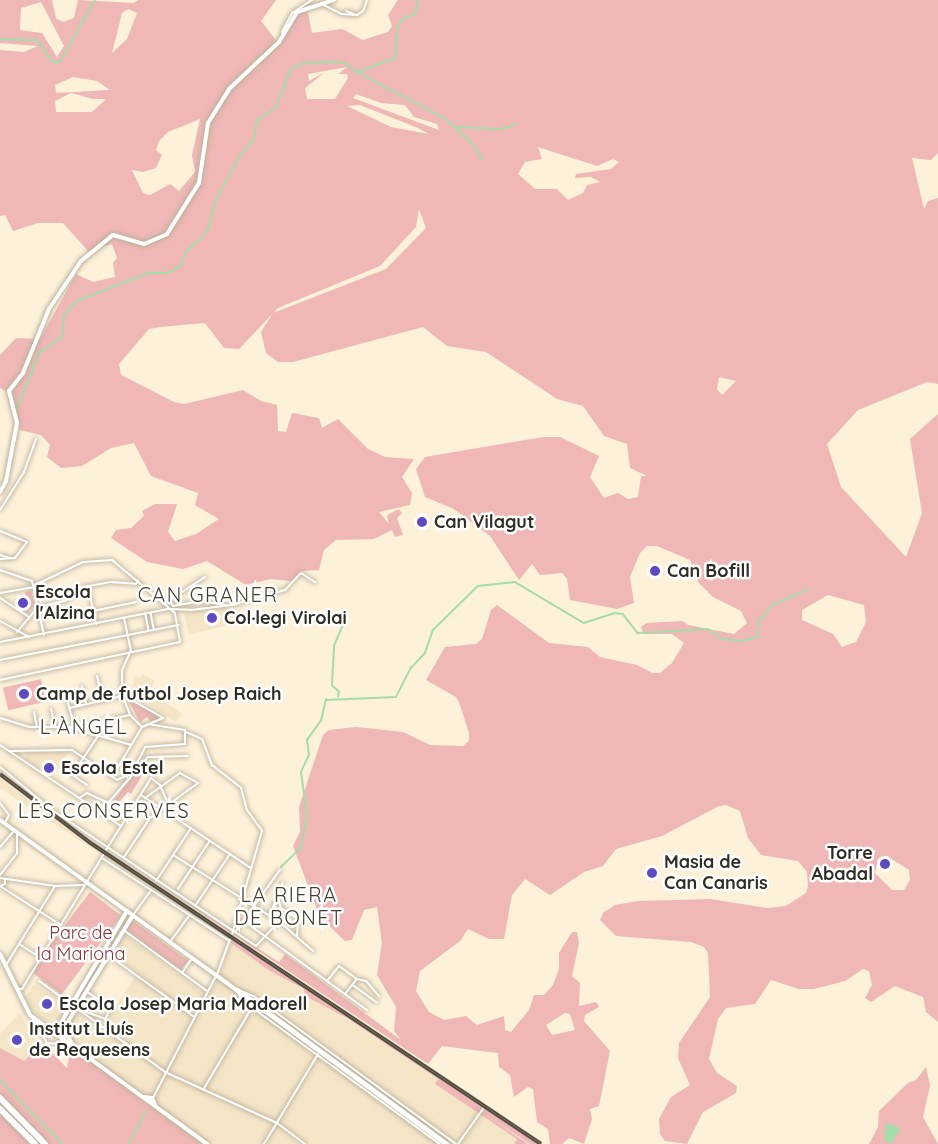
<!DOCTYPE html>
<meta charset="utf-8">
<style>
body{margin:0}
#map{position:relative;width:938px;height:1144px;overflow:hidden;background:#fdf1da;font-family:Quicksand,sans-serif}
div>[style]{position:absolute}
.built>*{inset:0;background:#f4e5c7}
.green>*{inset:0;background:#efb7b5;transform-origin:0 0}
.water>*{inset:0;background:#a6dcac}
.stream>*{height:1.5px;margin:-0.75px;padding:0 0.75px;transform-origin:0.75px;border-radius:0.75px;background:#a6dcac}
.roads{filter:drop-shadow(0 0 2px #bcb19b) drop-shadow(0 0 2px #bcb19b)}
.pedestrian>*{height:1.5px;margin:-0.75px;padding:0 0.75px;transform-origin:0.75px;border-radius:0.75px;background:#fff}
.minor>*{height:2px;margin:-1px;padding:0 1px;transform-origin:1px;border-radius:1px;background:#fff}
.tertiary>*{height:4px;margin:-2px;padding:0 2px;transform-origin:2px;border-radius:2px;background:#fff}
.secondary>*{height:4px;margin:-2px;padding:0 2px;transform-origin:2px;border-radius:2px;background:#fff}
.primary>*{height:5px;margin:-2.5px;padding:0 2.5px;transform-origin:2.5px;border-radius:2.5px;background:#fff}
.motorway>*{height:6px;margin:-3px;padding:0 3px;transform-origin:3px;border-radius:3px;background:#fff}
.rail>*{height:4px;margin-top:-2px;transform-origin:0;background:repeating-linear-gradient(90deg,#fff 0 4.5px,#534d42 0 9px);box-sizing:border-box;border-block:2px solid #534d42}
.dots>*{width:16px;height:16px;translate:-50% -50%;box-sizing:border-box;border:3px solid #fff;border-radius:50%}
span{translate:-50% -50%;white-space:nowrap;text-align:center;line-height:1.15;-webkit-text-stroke:5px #fff;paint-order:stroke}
.poi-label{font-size:18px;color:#312d24;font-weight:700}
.left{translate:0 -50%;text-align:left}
.right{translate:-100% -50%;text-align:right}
.park-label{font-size:18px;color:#8a3638}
.neighbourhood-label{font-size:20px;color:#463c2a;letter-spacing:1.5px}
</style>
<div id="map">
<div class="built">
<i style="clip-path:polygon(219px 608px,237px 609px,239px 622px,189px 635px,184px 613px)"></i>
<i style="clip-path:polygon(143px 674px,155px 681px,152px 687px,163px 696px,162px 700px,182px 714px,175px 722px,131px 691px,135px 675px,140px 678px)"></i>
<i style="clip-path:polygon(70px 751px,53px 777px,25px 759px,26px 752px)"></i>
<i style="clip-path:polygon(0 769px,103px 849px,544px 1144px,537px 1144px,0 788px)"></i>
<i style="clip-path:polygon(125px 935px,208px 996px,218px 981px,231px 943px,439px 1079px,435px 1084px,518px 1139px,514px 1144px,202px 1144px,71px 1047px,68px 1030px,73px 1017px,78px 1015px,101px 1030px,137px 973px,112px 954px)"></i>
<i style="clip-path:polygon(34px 984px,65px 1003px,66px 1010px,57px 1024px,50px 1025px,31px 1009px,25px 998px)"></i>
<i style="clip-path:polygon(20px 1013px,38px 1045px,24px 1061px,0 1048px,0 1034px)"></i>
</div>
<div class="green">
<i style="clip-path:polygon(evenodd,0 0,52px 0,56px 18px,63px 22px,74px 18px,78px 0,134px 3px,138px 0,276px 0,261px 21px,279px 44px,295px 15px,307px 8px,312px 33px,342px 29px,363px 40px,388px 32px,392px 26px,388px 15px,398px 0,938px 0,938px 153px,931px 160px,912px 158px,924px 209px,928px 201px,938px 198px,938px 384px,927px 382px,858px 410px,827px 444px,841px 487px,906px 557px,922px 513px,910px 439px,938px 414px,938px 1022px,926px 1012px,923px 997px,895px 986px,871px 1002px,865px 998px,872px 985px,869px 971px,863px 969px,845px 981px,814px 989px,799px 989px,771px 980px,755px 1004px,726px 1008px,718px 1019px,709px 1059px,717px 1073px,737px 1086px,736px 1093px,703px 1112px,687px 1144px,665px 1141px,660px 1134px,659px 1119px,671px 1097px,690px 1085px,678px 1058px,679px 1043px,710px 997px,708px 953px,704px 947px,691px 942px,616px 936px,600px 920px,603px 913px,615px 905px,638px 901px,710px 899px,767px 908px,786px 906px,806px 893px,808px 886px,807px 872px,798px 861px,761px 855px,748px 838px,740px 811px,726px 805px,719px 806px,662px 836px,616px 849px,603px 866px,584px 872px,550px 895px,525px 879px,512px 895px,504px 939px,489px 939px,468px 929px,460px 941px,420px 971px,416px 991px,429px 1012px,444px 1020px,466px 1016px,477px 1025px,504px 1016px,505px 1030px,511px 1032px,529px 1010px,534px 995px,544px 995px,553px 985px,559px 969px,559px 953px,572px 932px,577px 932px,579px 943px,572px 976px,580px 983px,579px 1006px,596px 1002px,599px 1007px,585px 1015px,584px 1021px,610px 1051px,599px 1106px,590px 1109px,592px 1119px,584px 1144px,569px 1138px,562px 1144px,550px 1144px,548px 1129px,537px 1122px,533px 1089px,528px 1087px,514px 1097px,510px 1075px,499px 1067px,498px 1053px,442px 1046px,428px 1064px,84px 835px,279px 962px,285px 954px,401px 1040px,394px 1031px,396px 1007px,377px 975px,382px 943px,377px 907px,364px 910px,352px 940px,345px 941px,320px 917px,293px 846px,300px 832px,299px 807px,323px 735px,329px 730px,356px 727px,403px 732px,430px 745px,463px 746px,469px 741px,469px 733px,460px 705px,456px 697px,426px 680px,445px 647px,476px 644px,482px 639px,491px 610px,497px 605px,549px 643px,588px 647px,600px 657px,637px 665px,652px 673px,660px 673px,672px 663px,684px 643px,672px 634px,644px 634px,641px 627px,647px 623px,682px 621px,688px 625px,734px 634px,747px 623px,741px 611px,713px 597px,698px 582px,690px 560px,657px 546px,647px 546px,640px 553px,630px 577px,634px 603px,617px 609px,570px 600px,567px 579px,562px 573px,540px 575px,532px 564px,519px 580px,490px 536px,454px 509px,425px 497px,416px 469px,425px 457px,543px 437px,560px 437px,599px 456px,590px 477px,604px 498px,618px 493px,628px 499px,638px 497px,641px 476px,647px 476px,630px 468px,627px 444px,604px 436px,583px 406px,557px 399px,486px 352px,447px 346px,423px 327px,293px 362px,278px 362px,266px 353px,261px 332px,273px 313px,386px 269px,426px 228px,419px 209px,416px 227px,380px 266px,278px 308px,239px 349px,224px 348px,205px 323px,160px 327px,149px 329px,119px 364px,121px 375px,174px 402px,184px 404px,243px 390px,261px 401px,277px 405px,278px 431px,286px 432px,292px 413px,319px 418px,322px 428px,338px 419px,368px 449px,385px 457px,414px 459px,402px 477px,412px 493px,410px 505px,379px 512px,389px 524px,387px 515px,399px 509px,402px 513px,397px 518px,403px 535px,395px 537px,392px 530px,374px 539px,336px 540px,324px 550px,319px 570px,302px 571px,291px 581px,271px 579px,246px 585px,207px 561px,183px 569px,147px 562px,111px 538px,116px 530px,131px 528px,144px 516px,142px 511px,155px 504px,177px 504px,168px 532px,175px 541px,196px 534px,219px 519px,195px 505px,198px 493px,151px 476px,134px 443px,111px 448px,82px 466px,61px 468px,47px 457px,50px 445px,41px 435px,20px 430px,10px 394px,0 388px,0 355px,16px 338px,40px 339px,76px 274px,93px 282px,115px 277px,113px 263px,117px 258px,112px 244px,88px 251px,63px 223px,38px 223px,13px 231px,5px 215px,0 216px,0 50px,24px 52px,38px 46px,0 43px,0 0,41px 2px,64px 46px,57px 57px,42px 33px,20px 30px,21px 8px,41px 2px,0 0,128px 9px,137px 13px,127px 39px,112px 53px,122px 13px,128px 9px,0 0,347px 67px,338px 74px,347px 74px,348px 78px,335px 99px,307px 99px,305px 88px,325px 72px,309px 81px,308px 74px,347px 67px,0 0,73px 77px,97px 81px,110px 90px,56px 93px,55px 85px,73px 77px,0 0,71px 93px,93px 99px,106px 99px,92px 112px,56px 112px,55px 101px,71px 93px,0 0,356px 94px,381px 103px,405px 105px,414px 117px,437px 124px,439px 130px,353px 98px,356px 94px,0 0,360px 105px,418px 128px,429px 134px,391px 127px,347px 106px,360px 105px,0 0,200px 119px,192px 155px,195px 172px,179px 191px,170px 184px,150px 195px,143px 193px,132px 170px,143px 172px,156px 168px,162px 155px,156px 150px,159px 141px,168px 132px,200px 119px,0 0,538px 147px,597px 166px,613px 159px,619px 162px,611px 169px,576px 174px,575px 178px,591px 177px,600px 182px,587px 185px,583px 193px,568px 200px,557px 189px,535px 189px,518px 174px,525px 162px,542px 159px,538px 147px,0 0,719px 377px,736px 381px,722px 395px,717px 389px,719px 377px,0 0,828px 595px,864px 605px,866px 622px,856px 642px,842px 647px,833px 634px,802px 620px,802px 610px,828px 595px,0 0,887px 856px,909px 870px,910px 880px,904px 890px,892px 890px,875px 873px,878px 859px,887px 856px,0 0,565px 1013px,570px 1014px,575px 1030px,552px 1035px,546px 1025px,565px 1013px)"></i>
<i style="clip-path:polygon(31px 591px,35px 606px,27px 613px,16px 605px,15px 599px,26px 598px,25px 592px)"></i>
<i style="left:41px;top:679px;width:23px;height:39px;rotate:77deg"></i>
<i style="clip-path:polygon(128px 700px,161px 717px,161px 719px,150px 721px,147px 717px,140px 722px)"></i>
<i style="clip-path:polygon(137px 771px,143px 774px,131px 794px,128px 792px,112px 810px,108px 808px)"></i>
<i style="left:90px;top:892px;width:39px;height:99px;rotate:37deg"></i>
<i style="left:132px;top:920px;width:69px;height:12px;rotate:36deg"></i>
<i style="clip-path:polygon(233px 940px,452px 1085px,537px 1144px,530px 1144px,483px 1113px,528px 1144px,514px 1144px,517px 1139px,435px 1084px,438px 1079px,347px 1018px,305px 996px,304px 989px,270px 971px,231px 943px)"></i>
<i style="clip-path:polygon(42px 1043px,67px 1068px,71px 1047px,202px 1144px,0 1144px,0 1048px,24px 1061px)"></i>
<i style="clip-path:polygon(926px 1067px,930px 1086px,923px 1117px,938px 1144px,869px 1144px,878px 1127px,879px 1111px,908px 1083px,916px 1080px)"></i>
</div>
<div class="water">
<i style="clip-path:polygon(886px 1123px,901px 1128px,891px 1144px,884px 1140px)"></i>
</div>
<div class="stream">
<i style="left:0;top:39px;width:37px;rotate:2deg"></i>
<i style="left:37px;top:40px;width:27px;rotate:54deg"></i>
<i style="left:53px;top:62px;width:7px"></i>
<i style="left:60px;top:62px;width:71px;rotate:-60.6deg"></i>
<i style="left:357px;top:72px;width:101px;rotate:27.8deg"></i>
<i style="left:446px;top:119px;width:38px;rotate:43deg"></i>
<i style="left:474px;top:145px;width:16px;rotate:60deg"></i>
<i style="left:357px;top:72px;width:40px;rotate:-20.2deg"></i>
<i style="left:395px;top:58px;width:33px;rotate:-85deg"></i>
<i style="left:398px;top:25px;width:11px;rotate:-45deg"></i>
<i style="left:406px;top:17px;width:9px;rotate:-13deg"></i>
<i style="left:415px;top:15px;width:15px;rotate:-79deg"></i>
<i style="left:455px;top:127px;width:47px;rotate:2.4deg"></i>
<i style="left:502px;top:129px;width:15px;rotate:-20deg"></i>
<i style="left:16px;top:410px;width:63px;rotate:-67.5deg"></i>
<i style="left:40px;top:352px;width:27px;rotate:-34deg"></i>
<i style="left:62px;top:337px;width:22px;rotate:-85deg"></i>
<i style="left:64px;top:315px;width:19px;rotate:-47deg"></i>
<i style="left:77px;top:301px;width:76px;rotate:-21.5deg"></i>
<i style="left:148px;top:273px;width:20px"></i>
<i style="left:168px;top:273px;width:15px;rotate:-28deg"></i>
<i style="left:181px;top:266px;width:15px;rotate:-70deg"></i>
<i style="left:186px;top:252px;width:31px;rotate:-45deg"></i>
<i style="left:208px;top:230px;width:29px;rotate:-76deg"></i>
<i style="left:215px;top:202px;width:51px;rotate:-61.9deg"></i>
<i style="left:239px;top:157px;width:23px;rotate:-50deg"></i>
<i style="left:254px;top:139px;width:18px;rotate:-81deg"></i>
<i style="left:257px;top:121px;width:24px;rotate:-36deg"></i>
<i style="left:276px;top:107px;width:41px;rotate:-68.5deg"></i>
<i style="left:291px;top:69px;width:14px;rotate:-25deg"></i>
<i style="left:304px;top:63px;width:34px;rotate:-2deg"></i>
<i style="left:338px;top:62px;width:8px;rotate:7deg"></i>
<i style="left:346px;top:63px;width:13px;rotate:42deg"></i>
<i style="left:338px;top:697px;width:5px;rotate:-79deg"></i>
<i style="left:339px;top:692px;width:9px;rotate:-139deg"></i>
<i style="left:332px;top:686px;width:40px;rotate:-87.1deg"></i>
<i style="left:334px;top:646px;width:23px;rotate:-67deg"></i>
<i style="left:281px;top:867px;width:28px;rotate:-44deg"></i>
<i style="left:301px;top:848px;width:33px;rotate:-79deg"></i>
<i style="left:307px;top:816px;width:44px;rotate:-97.8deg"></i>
<i style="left:301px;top:772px;width:19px;rotate:-65deg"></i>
<i style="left:309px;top:755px;width:15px;rotate:-98deg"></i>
<i style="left:307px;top:740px;width:24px;rotate:-54deg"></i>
<i style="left:321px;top:721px;width:22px;rotate:-77deg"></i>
<i style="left:326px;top:700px;width:70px;rotate:-2.5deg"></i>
<i style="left:396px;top:697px;width:33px;rotate:-63deg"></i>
<i style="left:411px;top:668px;width:21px;rotate:-47deg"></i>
<i style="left:425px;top:653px;width:24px;rotate:-71deg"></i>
<i style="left:433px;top:630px;width:63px;rotate:-44.4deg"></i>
<i style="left:478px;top:586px;width:37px;rotate:-6deg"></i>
<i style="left:515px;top:582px;width:80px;rotate:30.7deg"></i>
<i style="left:584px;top:623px;width:32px;rotate:-18deg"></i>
<i style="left:614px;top:613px;width:9px;rotate:6deg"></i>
<i style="left:623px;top:614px;width:24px;rotate:52deg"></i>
<i style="left:638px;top:633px;width:70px;rotate:-3.3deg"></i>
<i style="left:708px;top:629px;width:18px;rotate:34deg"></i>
<i style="left:723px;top:639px;width:18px;rotate:6deg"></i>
<i style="left:741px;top:641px;width:17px;rotate:-13deg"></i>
<i style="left:758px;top:637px;width:15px;rotate:-90deg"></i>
<i style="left:758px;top:622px;width:23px;rotate:-49deg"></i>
<i style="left:773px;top:605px;width:39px;rotate:-24deg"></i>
<i style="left:0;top:1080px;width:90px;rotate:45.5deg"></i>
<i style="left:129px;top:1144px;width:36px;rotate:-63deg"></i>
</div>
<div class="roads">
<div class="pedestrian">
<i style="left:151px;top:613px;width:16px;rotate:79deg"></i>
<i style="left:146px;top:615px;width:15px;rotate:79deg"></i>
<i style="left:178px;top:889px;width:56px;rotate:-56.6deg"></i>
<i style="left:236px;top:931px;width:75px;rotate:-54.2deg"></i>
<i style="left:353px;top:985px;width:29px;rotate:36deg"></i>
</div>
<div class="minor">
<i style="left:324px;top:5px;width:20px;rotate:27deg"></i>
<i style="left:342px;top:14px;width:15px;rotate:4deg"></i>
<i style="left:357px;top:15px;width:7px;rotate:-34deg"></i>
<i style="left:363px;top:11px;width:12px;rotate:-70deg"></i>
<i style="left:346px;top:11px;width:9px;rotate:21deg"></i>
<i style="left:282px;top:32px;width:21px;rotate:-62deg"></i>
<i style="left:292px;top:13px;width:24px;rotate:-33deg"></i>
<i style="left:0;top:510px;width:45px;rotate:-57.7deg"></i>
<i style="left:24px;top:472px;width:35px;rotate:-70deg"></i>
<i style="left:0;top:531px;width:29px;rotate:22deg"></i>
<i style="left:27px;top:542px;width:20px;rotate:127deg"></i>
<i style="left:15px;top:558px;width:15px;rotate:176deg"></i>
<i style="left:0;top:555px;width:10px;rotate:17deg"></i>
<i style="left:0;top:570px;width:34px;rotate:19deg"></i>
<i style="left:32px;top:581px;width:55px;rotate:77.5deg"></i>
<i style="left:88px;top:586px;width:39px;rotate:78deg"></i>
<i style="left:0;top:593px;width:35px;rotate:-10deg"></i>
<i style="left:0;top:598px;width:33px;rotate:33deg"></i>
<i style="left:163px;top:600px;width:6px;rotate:-9deg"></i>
<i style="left:169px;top:599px;width:8px;rotate:60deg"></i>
<i style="left:173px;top:606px;width:27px;rotate:-10deg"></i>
<i style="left:200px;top:601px;width:26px;rotate:9deg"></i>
<i style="left:170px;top:600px;width:42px;rotate:-33.3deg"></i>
<i style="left:93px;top:611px;width:44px;rotate:-11.8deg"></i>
<i style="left:124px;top:618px;width:33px;rotate:78deg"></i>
<i style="left:131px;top:650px;width:22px;rotate:114deg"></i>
<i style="left:122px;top:670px;width:24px;rotate:90deg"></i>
<i style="left:122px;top:694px;width:22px;rotate:69deg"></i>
<i style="left:130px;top:715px;width:17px;rotate:45deg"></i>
<i style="left:0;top:621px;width:33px;rotate:29deg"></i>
<i style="left:17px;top:632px;width:33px;rotate:-50deg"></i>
<i style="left:38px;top:607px;width:28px;rotate:-13deg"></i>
<i style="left:65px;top:601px;width:23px;rotate:-38deg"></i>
<i style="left:83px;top:587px;width:27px;rotate:-10deg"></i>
<i style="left:110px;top:582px;width:26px;rotate:4deg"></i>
<i style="left:136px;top:584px;width:4px;rotate:-56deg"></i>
<i style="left:0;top:642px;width:171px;rotate:-11.1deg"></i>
<i style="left:168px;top:609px;width:23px;rotate:2deg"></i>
<i style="left:191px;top:610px;width:41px;rotate:-7deg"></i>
<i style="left:232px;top:605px;width:55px;rotate:-15.8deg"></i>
<i style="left:285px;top:590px;width:23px;rotate:-47deg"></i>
<i style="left:301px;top:573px;width:17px;rotate:33deg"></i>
<i style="left:0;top:660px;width:182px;rotate:-11.1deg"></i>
<i style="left:97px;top:676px;width:25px;rotate:76deg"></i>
<i style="left:0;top:680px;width:184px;rotate:-11.9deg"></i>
<i style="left:180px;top:642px;width:29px;rotate:-100deg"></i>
<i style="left:175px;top:613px;width:82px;rotate:-139.9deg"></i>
<i style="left:112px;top:560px;width:29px;rotate:176deg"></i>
<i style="left:83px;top:562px;width:55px;rotate:154.4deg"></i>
<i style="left:82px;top:686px;width:18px;rotate:77deg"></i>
<i style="left:65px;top:693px;width:37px;rotate:74deg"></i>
<i style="left:75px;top:729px;width:59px;rotate:15.7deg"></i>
<i style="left:70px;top:708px;width:53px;rotate:-13deg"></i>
<i style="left:51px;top:709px;width:18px;rotate:77deg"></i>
<i style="left:34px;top:712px;width:15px;rotate:79deg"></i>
<i style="left:0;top:718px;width:31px;rotate:17deg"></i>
<i style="left:30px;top:727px;width:44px"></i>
<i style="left:74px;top:727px;width:57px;rotate:-12.1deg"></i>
<i style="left:186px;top:732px;width:17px;rotate:24deg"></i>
<i style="left:202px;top:739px;width:28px;rotate:69deg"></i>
<i style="left:212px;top:765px;width:37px;rotate:38deg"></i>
<i style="left:241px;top:788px;width:23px;rotate:75deg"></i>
<i style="left:247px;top:810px;width:26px;rotate:54deg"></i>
<i style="left:262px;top:831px;width:107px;rotate:106.2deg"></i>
<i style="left:0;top:745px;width:146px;rotate:33.8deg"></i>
<i style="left:9px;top:751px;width:63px;rotate:-0.9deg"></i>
<i style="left:72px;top:750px;width:54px;rotate:33.7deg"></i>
<i style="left:117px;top:780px;width:17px;rotate:-25deg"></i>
<i style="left:0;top:767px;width:67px;rotate:39.6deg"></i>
<i style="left:52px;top:810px;width:245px;rotate:33.7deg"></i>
<i style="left:256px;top:946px;width:33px;rotate:-47deg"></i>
<i style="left:132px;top:773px;width:29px;rotate:-63deg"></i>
<i style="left:145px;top:747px;width:40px;rotate:-4.3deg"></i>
<i style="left:185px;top:744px;width:14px;rotate:-90deg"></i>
<i style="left:185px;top:730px;width:38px;rotate:-171deg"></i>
<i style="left:112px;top:777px;width:58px;rotate:-59deg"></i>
<i style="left:142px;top:727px;width:23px;rotate:-23deg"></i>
<i style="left:163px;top:718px;width:48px;rotate:-149.7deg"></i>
<i style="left:87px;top:785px;width:18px;rotate:-146deg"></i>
<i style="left:72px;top:775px;width:47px;rotate:-56.3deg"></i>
<i style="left:141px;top:795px;width:132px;rotate:33.6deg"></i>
<i style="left:79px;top:798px;width:9px;rotate:-32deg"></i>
<i style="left:87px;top:793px;width:23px;rotate:25deg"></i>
<i style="left:108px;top:803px;width:61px;rotate:-49deg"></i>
<i style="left:148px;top:757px;width:40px;rotate:-1.4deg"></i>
<i style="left:0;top:803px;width:15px;rotate:53deg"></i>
<i style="left:9px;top:815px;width:9px;rotate:117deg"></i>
<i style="left:0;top:847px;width:23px;rotate:-49deg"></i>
<i style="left:106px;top:850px;width:85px;rotate:-58deg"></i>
<i style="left:151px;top:778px;width:11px;rotate:38deg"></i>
<i style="left:160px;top:785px;width:21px;rotate:67deg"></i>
<i style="left:173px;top:855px;width:128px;rotate:32.2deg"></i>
<i style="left:281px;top:923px;width:43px;rotate:41.2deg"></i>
<i style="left:124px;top:857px;width:47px;rotate:-56.3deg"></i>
<i style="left:150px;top:818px;width:59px;rotate:-36.1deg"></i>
<i style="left:198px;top:783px;width:21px;rotate:-151deg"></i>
<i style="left:180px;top:773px;width:43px;rotate:144.5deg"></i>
<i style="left:102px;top:858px;width:150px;rotate:33.1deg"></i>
<i style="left:0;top:875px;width:28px;rotate:-52deg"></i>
<i style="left:17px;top:853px;width:22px;rotate:-90deg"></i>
<i style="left:0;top:878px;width:56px;rotate:8.3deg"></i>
<i style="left:55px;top:886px;width:29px;rotate:-2deg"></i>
<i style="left:156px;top:881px;width:64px;rotate:-56.6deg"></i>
<i style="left:0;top:886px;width:72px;rotate:32.6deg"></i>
<i style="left:0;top:886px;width:5px;rotate:-22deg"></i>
<i style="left:5px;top:884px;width:5px;rotate:-90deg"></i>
<i style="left:278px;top:897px;width:11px;rotate:75deg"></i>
<i style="left:281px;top:908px;width:20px;rotate:33deg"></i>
<i style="left:298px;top:919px;width:17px;rotate:93deg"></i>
<i style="left:195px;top:906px;width:63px;rotate:-56.1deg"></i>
<i style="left:133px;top:915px;width:29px;rotate:-54deg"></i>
<i style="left:269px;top:917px;width:37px;rotate:-68deg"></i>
<i style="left:244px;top:921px;width:152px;rotate:35.9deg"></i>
<i style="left:125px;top:931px;width:102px;rotate:36.2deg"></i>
<i style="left:170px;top:942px;width:31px;rotate:-54deg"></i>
<i style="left:19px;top:944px;width:26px;rotate:32deg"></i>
<i style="left:104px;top:952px;width:110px;rotate:35.7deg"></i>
<i style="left:6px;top:965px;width:93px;rotate:-58.2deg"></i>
<i style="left:182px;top:973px;width:18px;rotate:-56deg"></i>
<i style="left:357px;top:979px;width:9px;rotate:13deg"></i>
<i style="left:366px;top:981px;width:20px;rotate:49deg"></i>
<i style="left:39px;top:981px;width:155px;rotate:35.8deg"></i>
<i style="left:165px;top:1072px;width:123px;rotate:24.5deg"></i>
<i style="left:277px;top:1123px;width:35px;rotate:37deg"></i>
<i style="left:327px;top:981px;width:19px;rotate:-51deg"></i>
<i style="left:339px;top:966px;width:22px;rotate:36deg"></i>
<i style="left:18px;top:989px;width:4px"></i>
<i style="left:22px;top:989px;width:157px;rotate:-58.8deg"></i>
<i style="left:241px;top:991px;width:15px;rotate:23deg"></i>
<i style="left:255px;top:997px;width:249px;rotate:36.2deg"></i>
<i style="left:238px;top:993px;width:9px;rotate:58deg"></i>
<i style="left:243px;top:1001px;width:243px;rotate:36deg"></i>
<i style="left:345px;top:994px;width:18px;rotate:-52deg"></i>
<i style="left:78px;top:1009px;width:29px;rotate:20deg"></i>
<i style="left:105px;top:1019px;width:13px;rotate:-61deg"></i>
<i style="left:111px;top:1008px;width:27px;rotate:-146deg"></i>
<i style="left:32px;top:1017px;width:30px;rotate:60deg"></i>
<i style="left:47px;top:1043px;width:21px;rotate:5deg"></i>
<i style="left:203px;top:1090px;width:96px;rotate:-59.4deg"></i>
<i style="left:153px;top:1098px;width:142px;rotate:-62.7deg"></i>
<i style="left:218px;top:972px;width:35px;rotate:-70deg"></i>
<i style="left:264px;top:1144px;width:105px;rotate:-59deg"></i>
<i style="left:458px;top:1144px;width:43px;rotate:-54.5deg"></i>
</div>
<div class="tertiary">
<i style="left:0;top:954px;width:68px;rotate:63.8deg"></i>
<i style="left:30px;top:1015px;width:51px;rotate:36.2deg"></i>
<i style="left:64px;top:1039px;width:18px;rotate:-96deg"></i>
<i style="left:62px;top:1021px;width:128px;rotate:-59.4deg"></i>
<i style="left:74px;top:1047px;width:14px;rotate:-120deg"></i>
<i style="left:67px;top:1035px;width:15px;rotate:-82deg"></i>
<i style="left:69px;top:1020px;width:123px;rotate:-58.6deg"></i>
</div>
<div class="secondary">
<i style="left:0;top:492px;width:13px;rotate:-61deg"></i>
<i style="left:6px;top:481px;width:59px;rotate:-79.3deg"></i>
<i style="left:17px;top:423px;width:33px;rotate:-104deg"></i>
<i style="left:9px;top:391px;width:23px;rotate:-52deg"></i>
<i style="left:23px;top:373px;width:69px;rotate:-67.9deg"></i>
<i style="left:49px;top:309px;width:58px;rotate:-56.3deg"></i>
<i style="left:81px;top:261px;width:41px;rotate:-39.1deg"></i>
<i style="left:113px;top:235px;width:32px;rotate:16deg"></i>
<i style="left:144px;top:244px;width:25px;rotate:-23deg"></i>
<i style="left:167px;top:234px;width:60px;rotate:-57.9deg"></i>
<i style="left:199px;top:183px;width:61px;rotate:-81.5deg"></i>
<i style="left:208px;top:123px;width:40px;rotate:-58deg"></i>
<i style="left:229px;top:89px;width:69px;rotate:-43.2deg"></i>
<i style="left:279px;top:42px;width:35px;rotate:-59deg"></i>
<i style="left:297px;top:12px;width:39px;rotate:-18deg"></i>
<i style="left:0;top:820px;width:292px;rotate:35.7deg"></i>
<i style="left:74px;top:1047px;width:165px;rotate:36.1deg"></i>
<i style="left:144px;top:1097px;width:8px;rotate:7deg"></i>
<i style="left:152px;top:1098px;width:8px;rotate:67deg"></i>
</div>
<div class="primary">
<i style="left:237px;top:990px;width:260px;rotate:36.3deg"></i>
</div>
<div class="motorway">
<i style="left:0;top:1098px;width:64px;rotate:45.6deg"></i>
<i style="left:0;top:1109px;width:49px;rotate:45deg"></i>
</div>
</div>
<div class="rail">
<i style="left:0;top:774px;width:116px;rotate:37.3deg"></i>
<i style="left:92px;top:844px;width:540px;rotate:33.75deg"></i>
</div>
<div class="dots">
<i style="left:422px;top:522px;background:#5f49c1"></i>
<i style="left:655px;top:571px;background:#5f49c1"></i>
<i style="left:23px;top:603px;background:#5f49c1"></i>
<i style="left:212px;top:618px;background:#5f49c1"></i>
<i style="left:24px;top:694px;background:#5f49c1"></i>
<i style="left:49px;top:768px;background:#5f49c1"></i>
<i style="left:885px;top:864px;background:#5f49c1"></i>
<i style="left:652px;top:873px;background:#5f49c1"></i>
<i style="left:47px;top:1004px;background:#5f49c1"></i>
<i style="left:17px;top:1040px;background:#5f49c1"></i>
</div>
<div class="poi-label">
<span class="left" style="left:434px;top:522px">Can Vilagut</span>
<span class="left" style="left:667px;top:571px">Can Bofill</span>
<span class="left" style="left:35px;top:603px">Escola<br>l'Alzina</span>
<span class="left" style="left:224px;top:618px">Col·legi Virolai</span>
<span class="left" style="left:36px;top:694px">Camp de futbol Josep Raich</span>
<span class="left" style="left:61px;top:768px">Escola Estel</span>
<span class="right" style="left:873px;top:864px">Torre<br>Abadal</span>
<span class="left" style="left:664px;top:873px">Masia de<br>Can Canaris</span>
<span class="left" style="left:59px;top:1004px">Escola Josep Maria Madorell</span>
<span class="left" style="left:29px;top:1040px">Institut Lluís<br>de Requesens</span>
</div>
<div class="park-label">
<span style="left:81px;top:944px">Parc de<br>la Mariona</span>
</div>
<div class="neighbourhood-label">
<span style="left:208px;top:594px">CAN GRANER</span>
<span style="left:84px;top:726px">L'ÀNGEL</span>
<span style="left:104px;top:810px">LES CONSERVES</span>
<span style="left:289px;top:906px">LA RIERA<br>DE BONET</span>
</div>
</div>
